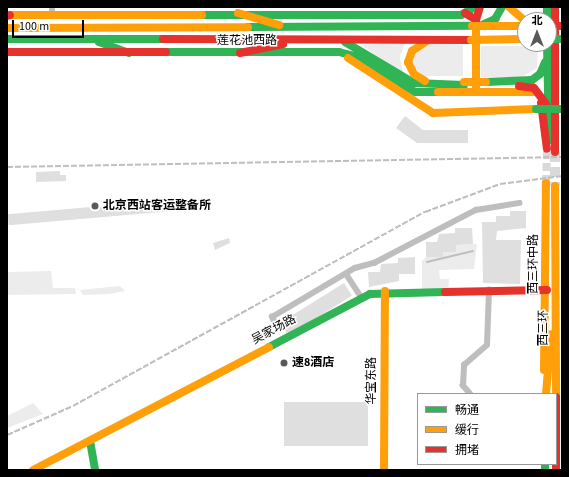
<!DOCTYPE html>
<meta charset="utf-8">
<style>
body{margin:0}
#map{position:relative;width:569px;height:477px;overflow:hidden;background:#fff;font-family:"Source Sans 3","Noto Sans SC",sans-serif}
div>[style]{position:absolute}
.green>*{inset:0;background:#ececec}
.stream>*{height:1.5px;margin:-0.75px;padding:0 0.75px;transform-origin:0.75px;border-radius:0.75px;background:#bfbfbf}
.building>*{inset:0;background:#dfdfdf;transform-origin:0 0}
.secondary-tunnel>*{height:8px;margin-top:-4px;transform-origin:0;background:repeating-linear-gradient(90deg,#d9d9d9 0 8px,transparent 0 12px)}
.highway-tunnel>*{height:10px;margin-top:-5px;transform-origin:0;background:repeating-linear-gradient(90deg,#d9d9d9 0 10px,transparent 0 15px)}
.street>*{height:5.5px;margin:-2.75px;padding:0 2.75px;transform-origin:2.75px;border-radius:2.75px;background:#bebebe}
.fast>*{height:8px;margin:-4px;padding:0 4px;transform-origin:4px;border-radius:4px;background:#30b455}
.slow>*{height:8px;margin:-4px;padding:0 4px;transform-origin:4px;border-radius:4px;background:#ff9f0a}
.jam>*{height:8px;margin:-4px;padding:0 4px;transform-origin:4px;border-radius:4px;background:#e5322d}
.rail>*{height:1.5px;margin-top:-0.75px;transform-origin:0;background:repeating-linear-gradient(90deg,#bebebe 0 6px,transparent 0 8px)}
.fast-bridge>*{height:8px;margin:-4px;padding:0 4px;transform-origin:4px;border-radius:4px;background:#30b455}
.slow-bridge>*{height:8px;margin:-4px;padding:0 4px;transform-origin:4px;border-radius:4px;background:#ff9f0a}
.jam-bridge>*{height:8px;margin:-4px;padding:0 4px;transform-origin:4px;border-radius:4px;background:#e5322d}
.dots>*{width:11px;height:11px;translate:-50% -50%;box-sizing:border-box;border:2px solid #fff;border-radius:50%}
span{translate:-50% -50%;white-space:nowrap;text-align:center;line-height:1.15;-webkit-text-stroke:3px #fff;paint-order:stroke}
.street-label{font-size:12px;color:#000}
.poi-label{font-size:12px;color:#000;font-weight:700}
.left{translate:0 -50%;text-align:left}
.frame{position:absolute;inset:0;border:8px solid #000;pointer-events:none}
.legend{position:absolute;left:417px;top:393px;width:140px;height:72px;box-sizing:border-box;background:#fff;border:1px solid #999;margin:0;padding:5px 7px;list-style:none;font-size:12px;color:#000}
.legend li{display:flex;align-items:center;gap:8px;height:20px}
.legend b{width:20px;border:1px solid #999}
.north{position:absolute;left:517px;top:12px;width:40px;height:40px;box-sizing:border-box;background:#fff;border:1px solid #999;border-radius:50%;rotate:0deg;font-size:11px;font-weight:700;line-height:16px;text-align:center;color:#000}
.north::after{content:'';display:block;margin:auto;width:14px;height:18px;background:#595959;clip-path:polygon(50% 0,100% 100%,50% 72%,0 100%)}
.scale{position:absolute;left:12px;top:20px;width:72px;height:18px;box-sizing:border-box;border:2px solid #000;border-top:0;padding-left:5px;font-size:12px;line-height:14px;white-space:nowrap;color:#000;-webkit-text-stroke:3px #fff;paint-order:stroke}
</style>
<div id="map">
<div class="green">
<i style="clip-path:polygon(405px 43px,400px 57px,403px 74px,361px 45px)"></i>
<i style="clip-path:polygon(426px 43px,463px 45px,463px 76px,423px 76px,411px 64px,414px 52px)"></i>
<i style="clip-path:polygon(481px 46px,538px 46px,537px 68px,522px 77px,481px 77px)"></i>
<i style="clip-path:polygon(477px 244px,474px 269px,439px 270px,440px 279px,449px 279px,448px 291px,422px 291px,422px 261px,426px 257px,443px 257px,443px 252px,456px 252px,456px 245px)"></i>
<i style="clip-path:polygon(51px 271px,53px 288px,75px 288px,76px 294px,7px 295px,7px 272px)"></i>
<i style="clip-path:polygon(120px 286px,125px 291px,109px 294px,83px 295px,80px 290px)"></i>
<i style="clip-path:polygon(33px 403px,43px 414px,7px 428px,7px 416px)"></i>
</div>
<div class="stream">
<i style="left:427px;top:262px;width:47px;rotate:-13.4deg"></i>
</div>
<div class="building">
<i style="clip-path:polygon(405px 116px,423px 130px,468px 130px,468px 143px,417px 143px,396px 128px)"></i>
<i style="clip-path:polygon(60px 171px,60px 175px,66px 175px,66px 181px,36px 182px,36px 172px)"></i>
<i style="left:183px;top:199px;width:11px;height:176px;rotate:85deg"></i>
<i style="clip-path:polygon(510px 211px,526px 211px,526px 228px,497px 231px,496px 240px,521px 240px,520px 284px,483px 283px,482px 222px,496px 222px,496px 216px,510px 216px)"></i>
<i style="clip-path:polygon(455px 228px,472px 228px,473px 244px,456px 245px,456px 252px,443px 252px,443px 257px,426px 257px,426px 242px,437px 242px,439px 234px,455px 233px)"></i>
<i style="clip-path:polygon(229px 238px,230px 243px,215px 250px,213px 243px)"></i>
<i style="clip-path:polygon(415px 257px,415px 274px,399px 274px,399px 281px,369px 287px,368px 272px,380px 272px,381px 264px,398px 263px,398px 258px)"></i>
<i style="left:344px;top:283px;width:15px;height:75px;rotate:58deg"></i>
<i style="left:284px;top:402px;width:84px;height:44px"></i>
</div>
<div class="secondary-tunnel">
<i style="left:546px;top:183px;width:34px;rotate:-88deg"></i>
</div>
<div class="highway-tunnel">
<i style="left:555px;top:152px;width:34px;rotate:90deg"></i>
</div>
<div class="street">
<i style="left:52px;top:15px;width:8px;rotate:-90deg"></i>
<i style="left:347px;top:275px;width:27px;rotate:57deg"></i>
<i style="left:276px;top:326px;width:10px;rotate:-114deg"></i>
<i style="left:272px;top:317px;width:96px;rotate:-30.6deg"></i>
<i style="left:355px;top:268px;width:20px;rotate:-15deg"></i>
<i style="left:374px;top:263px;width:115px;rotate:-27.5deg"></i>
<i style="left:476px;top:210px;width:44px;rotate:-9.2deg"></i>
<i style="left:470px;top:394px;width:11px;rotate:-131deg"></i>
<i style="left:463px;top:386px;width:21px;rotate:-87deg"></i>
<i style="left:464px;top:365px;width:30px;rotate:-41deg"></i>
<i style="left:487px;top:345px;width:55px;rotate:-87.9deg"></i>
</div>
<div class="fast">
<i style="left:547px;top:7px;width:13px;rotate:90deg"></i>
<i style="left:202px;top:15px;width:259px"></i>
<i style="left:461px;top:15px;width:16px;rotate:-30deg"></i>
<i style="left:480px;top:26px;width:17px;rotate:-25deg"></i>
<i style="left:495px;top:19px;width:14px;rotate:-60deg"></i>
<i style="left:248px;top:27px;width:224px;rotate:-0.3deg"></i>
<i style="left:7px;top:39px;width:156px"></i>
<i style="left:99px;top:42px;width:32px;rotate:20deg"></i>
<i style="left:345px;top:42px;width:80px;rotate:30.7deg"></i>
<i style="left:414px;top:83px;width:50px;rotate:2.3deg"></i>
<i style="left:547px;top:44px;width:96px;rotate:88.8deg"></i>
<i style="left:166px;top:52px;width:173px"></i>
<i style="left:339px;top:52px;width:16px;rotate:15deg"></i>
<i style="left:354px;top:56px;width:71px;rotate:30.5deg"></i>
<i style="left:415px;top:92px;width:23px"></i>
<i style="left:486px;top:82px;width:46px;rotate:-2.5deg"></i>
<i style="left:532px;top:80px;width:10px;rotate:-37deg"></i>
<i style="left:540px;top:74px;width:13px;rotate:-67deg"></i>
<i style="left:269px;top:347px;width:114px;rotate:-27.7deg"></i>
<i style="left:370px;top:294px;width:75px;rotate:-1.5deg"></i>
<i style="left:90px;top:441px;width:29px;rotate:80deg"></i>
<i style="left:545px;top:464px;width:6px;rotate:90deg"></i>
</div>
<div class="slow">
<i style="left:509px;top:7px;width:21px;rotate:41deg"></i>
<i style="left:238px;top:13px;width:43px;rotate:16.3deg"></i>
<i style="left:7px;top:15px;width:195px"></i>
<i style="left:476px;top:20px;width:67px;rotate:90deg"></i>
<i style="left:7px;top:28px;width:241px;rotate:-0.2deg"></i>
<i style="left:348px;top:58px;width:101px;rotate:32.9deg"></i>
<i style="left:433px;top:113px;width:103px;rotate:-2.2deg"></i>
<i style="left:425px;top:81px;width:13px;rotate:-148deg"></i>
<i style="left:414px;top:74px;width:13px;rotate:-117deg"></i>
<i style="left:408px;top:62px;width:12px;rotate:-70deg"></i>
<i style="left:412px;top:51px;width:18px;rotate:-34deg"></i>
<i style="left:438px;top:92px;width:95px"></i>
<i style="left:555px;top:186px;width:211px;rotate:89.7deg"></i>
<i style="left:544px;top:370px;width:187px;rotate:-89.4deg"></i>
<i style="left:546px;top:394px;width:60px;rotate:-85.2deg"></i>
<i style="left:33px;top:470px;width:266px;rotate:-27.5deg"></i>
<i style="left:384px;top:470px;width:179px;rotate:-89.7deg"></i>
</div>
<div class="jam">
<i style="left:555px;top:7px;width:145px;rotate:90deg"></i>
<i style="left:465px;top:13px;width:13px;rotate:32deg"></i>
<i style="left:476px;top:20px;width:14px;rotate:-73deg"></i>
<i style="left:7px;top:16px;width:3px;rotate:-18deg"></i>
<i style="left:163px;top:39px;width:308px;rotate:0.2deg"></i>
<i style="left:7px;top:52px;width:159px"></i>
<i style="left:240px;top:53px;width:44px;rotate:-11.8deg"></i>
<i style="left:519px;top:86px;width:15px;rotate:8deg"></i>
<i style="left:534px;top:88px;width:20px;rotate:53deg"></i>
<i style="left:541px;top:103px;width:46px;rotate:82.6deg"></i>
<i style="left:445px;top:292px;width:102px;rotate:-1.1deg"></i>
<i style="left:556px;top:397px;width:73px;rotate:90deg"></i>
</div>
<div class="rail">
<i style="left:7px;top:167px;width:555px;rotate:-1.03deg"></i>
<i style="left:7px;top:435px;width:72px;rotate:-23.7deg"></i>
<i style="left:73px;top:406px;width:402px;rotate:-28.9deg"></i>
<i style="left:425px;top:212px;width:80px;rotate:-20.5deg"></i>
<i style="left:500px;top:184px;width:63px;rotate:-7.4deg"></i>
</div>
<div class="fast-bridge">
<i style="left:549px;top:39px;width:13px"></i>
<i style="left:536px;top:109px;width:26px"></i>
</div>
<div class="slow-bridge">
<i style="left:472px;top:26px;width:53px"></i>
<i style="left:471px;top:40px;width:54px;rotate:-1.1deg"></i>
<i style="left:464px;top:82px;width:22px"></i>
</div>
<div class="jam-bridge">
<i style="left:549px;top:26px;width:13px"></i>
</div>
<div class="dots">
<i style="left:95px;top:206px;background:#595959"></i>
<i style="left:284px;top:363px;background:#595959"></i>
</div>
<div class="street-label">
<span style="left:247px;top:41px">莲花池西路</span>
<span style="left:534px;top:264px;rotate:-90deg">西三环中路</span>
<span style="left:544px;top:328px;rotate:-90deg">西三环</span>
<span style="left:274px;top:330px;rotate:-28deg">吴家场路</span>
<span style="left:372px;top:381px;rotate:-90deg">华宝东路</span>
</div>
<div class="poi-label">
<span class="left" style="left:103px;top:206px">北京西站客运整备所</span>
<span class="left" style="left:292px;top:363px">速8酒店</span>
</div>
<div class="frame"></div>
<ul class="legend">
<li><b style="height:5px;background:#30b455"></b>畅通</li>
<li><b style="height:5px;background:#ff9f0a"></b>缓行</li>
<li><b style="height:5px;background:#e5322d"></b>拥堵</li>
</ul>
<div class="north">北</div>
<div class="scale">100 m</div>
</div>
